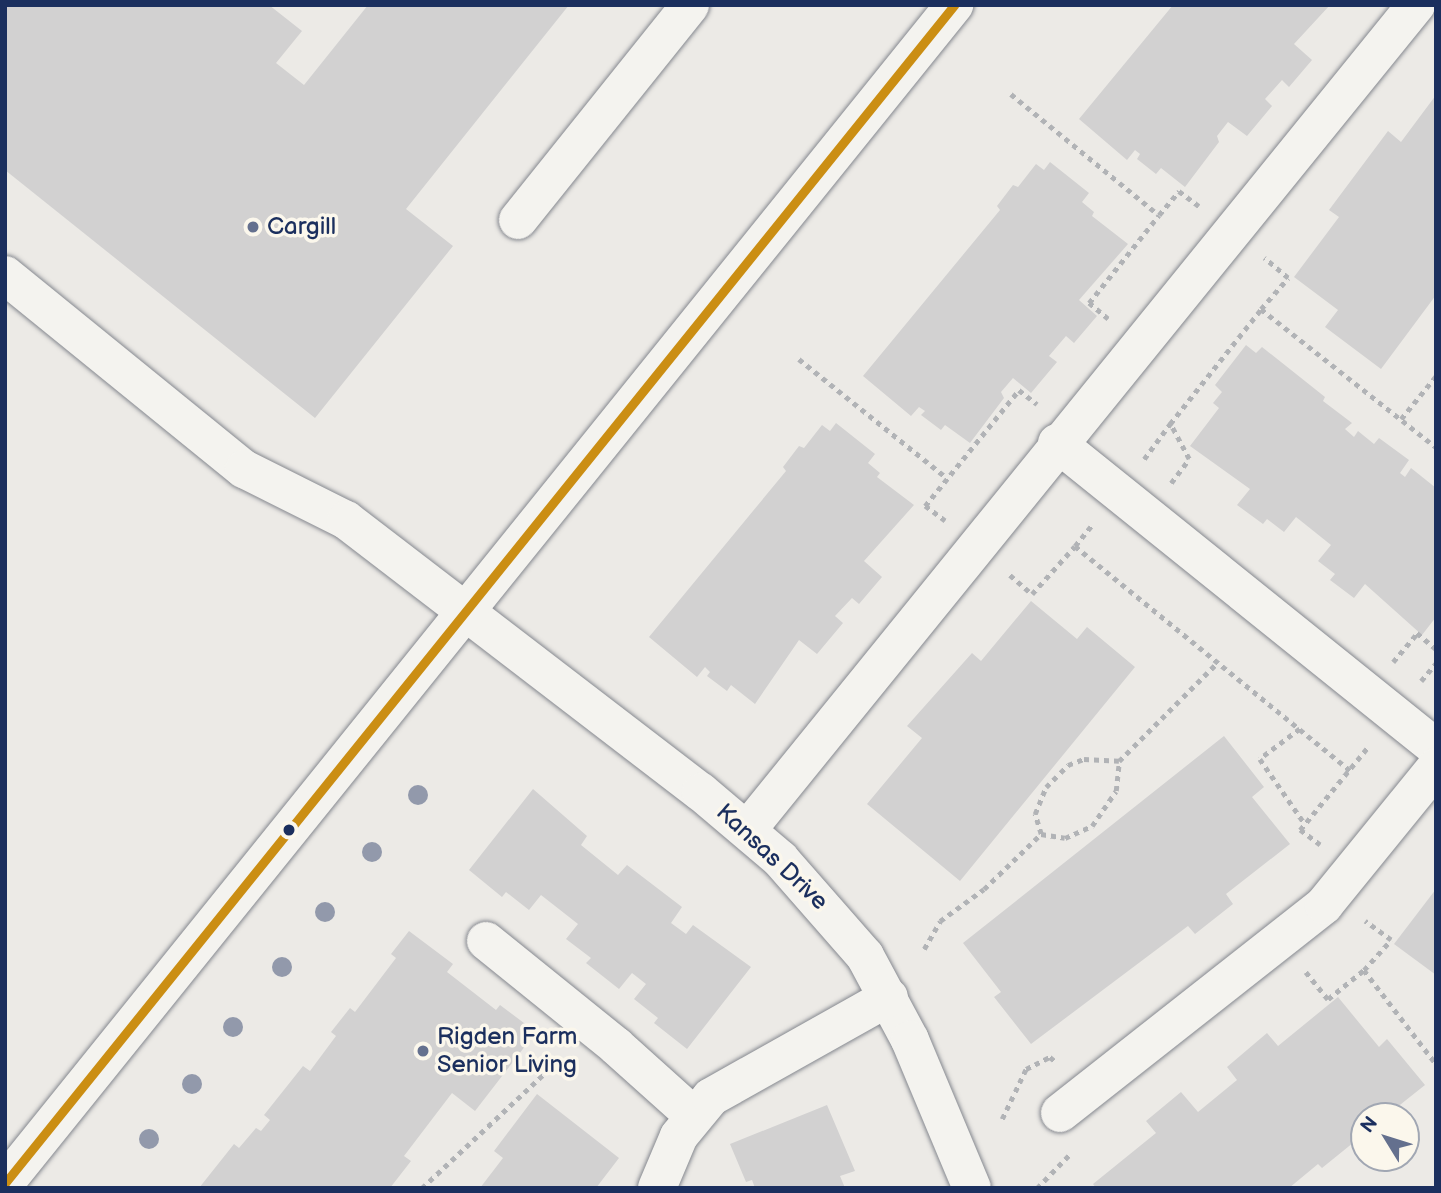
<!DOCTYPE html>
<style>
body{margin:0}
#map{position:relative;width:1441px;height:1193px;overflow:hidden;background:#eceae6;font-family:"Balsamiq Sans",sans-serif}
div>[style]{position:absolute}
.building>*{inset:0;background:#d2d1d1}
.path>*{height:4.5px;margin-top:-2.25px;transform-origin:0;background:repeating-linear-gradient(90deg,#b1b3b6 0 5px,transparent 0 10px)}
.roads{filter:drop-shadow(0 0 2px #85888f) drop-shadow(0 0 2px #85888f)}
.minor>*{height:38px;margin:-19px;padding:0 19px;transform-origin:19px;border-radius:19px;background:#f4f3ef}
.major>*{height:38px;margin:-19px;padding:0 19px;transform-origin:19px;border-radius:19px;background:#f4f3ef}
.bus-1>*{height:9px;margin:-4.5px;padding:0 4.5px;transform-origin:4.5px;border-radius:4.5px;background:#cb8e13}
.trees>*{width:20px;height:20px;margin:-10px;border-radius:50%;background:#9299ab}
.dots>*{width:19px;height:19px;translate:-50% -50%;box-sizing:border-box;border:4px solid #fbf7ec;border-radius:50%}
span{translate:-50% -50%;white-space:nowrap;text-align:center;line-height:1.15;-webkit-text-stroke:7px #fbf7ec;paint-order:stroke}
.poi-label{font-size:24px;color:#1b2f5e}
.left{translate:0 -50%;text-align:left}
.street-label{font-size:24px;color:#1b2f5e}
.frame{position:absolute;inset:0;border:7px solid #1b2f5e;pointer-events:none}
.north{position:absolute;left:1350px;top:1102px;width:70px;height:70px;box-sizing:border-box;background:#fbf7ec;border:2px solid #a1a7b3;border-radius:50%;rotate:308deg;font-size:19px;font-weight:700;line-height:28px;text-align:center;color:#1b2f5e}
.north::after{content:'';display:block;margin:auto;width:24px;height:32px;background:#64708e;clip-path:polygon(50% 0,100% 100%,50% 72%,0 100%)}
</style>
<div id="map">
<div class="building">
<i style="clip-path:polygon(5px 5px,269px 5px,302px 31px,276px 63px,304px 85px,368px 5px,569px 5px,406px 209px,453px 246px,315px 418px,5px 170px)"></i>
<i style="clip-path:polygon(1173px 5px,1330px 5px,1294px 44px,1312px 60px,1289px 87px,1282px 80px,1265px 99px,1272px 106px,1247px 136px,1228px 122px,1217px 136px,1219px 142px,1185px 187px,1161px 168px,1156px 174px,1137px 159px,1140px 154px,1135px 150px,1127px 160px,1079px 119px)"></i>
<i style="clip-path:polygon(1436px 95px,1436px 295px,1381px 369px,1325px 327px,1338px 310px,1294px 277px,1339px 217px,1329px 210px,1388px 131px,1401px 142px)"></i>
<i style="clip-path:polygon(1050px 162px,1089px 193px,1082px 202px,1094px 212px,1092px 216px,1128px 244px,1079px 300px,1097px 316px,1074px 343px,1066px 336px,1049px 356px,1057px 362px,1031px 393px,1013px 378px,1001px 392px,1004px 398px,970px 443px,945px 425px,941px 430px,921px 415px,925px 411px,919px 407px,911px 416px,863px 376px,1000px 210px,997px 206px,1013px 185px,1018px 187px,1036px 164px,1044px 170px)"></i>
<i style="clip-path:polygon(1246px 345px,1256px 353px,1262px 347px,1325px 397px,1323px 401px,1352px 423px,1345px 429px,1354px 437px,1358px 431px,1374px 444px,1379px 438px,1409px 460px,1400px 473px,1405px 477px,1411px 468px,1436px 488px,1436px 617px,1422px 635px,1365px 584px,1354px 598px,1330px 580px,1335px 574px,1318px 561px,1331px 545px,1296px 517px,1284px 532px,1267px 519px,1263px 524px,1237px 505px,1250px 489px,1190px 446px,1219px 408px,1213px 403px,1222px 392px,1215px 385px)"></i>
<i style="clip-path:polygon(836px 423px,875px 454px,868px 463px,880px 473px,877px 477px,914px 505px,864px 561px,882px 577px,859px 604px,852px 598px,835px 616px,843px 623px,817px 654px,799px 640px,755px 704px,731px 685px,727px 691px,707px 676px,710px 672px,705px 667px,697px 677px,649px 637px,786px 471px,783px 467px,799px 446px,804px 448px,822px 425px,830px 431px)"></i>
<i style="clip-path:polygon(1031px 601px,1077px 639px,1087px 627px,1135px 667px,960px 881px,867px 804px,922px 738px,907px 726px,972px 653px,981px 661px)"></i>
<i style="clip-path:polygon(1224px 736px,1264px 787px,1252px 797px,1290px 844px,1226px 894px,1233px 904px,1195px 934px,1188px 926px,1031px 1044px,994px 997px,1001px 992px,963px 943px)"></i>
<i style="clip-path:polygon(533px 789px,587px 836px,581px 845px,618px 875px,627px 865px,682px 907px,671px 923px,686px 934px,693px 925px,751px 967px,687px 1049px,654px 1023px,658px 1018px,634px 999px,646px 984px,632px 973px,619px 989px,586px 963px,591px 958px,566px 939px,578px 924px,541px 895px,529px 910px,506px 892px,502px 897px,469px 870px)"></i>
<i style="clip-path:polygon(1436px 889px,1436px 975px,1394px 944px)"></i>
<i style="clip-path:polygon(409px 931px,453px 964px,447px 972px,496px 1010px,500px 1005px,536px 1032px,475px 1111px,452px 1093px,404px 1156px,411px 1161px,390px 1188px,199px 1188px,234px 1144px,239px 1148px,256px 1128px,261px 1131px,270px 1120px,264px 1115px,303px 1066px,310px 1071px,336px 1036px,331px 1032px,350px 1008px,355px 1012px,396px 958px,391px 954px)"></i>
<i style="clip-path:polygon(1338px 997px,1379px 1047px,1387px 1039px,1425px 1085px,1386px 1116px,1364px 1116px,1364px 1134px,1322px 1168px,1318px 1164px,1289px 1188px,1096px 1188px,1093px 1184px,1156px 1133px,1146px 1121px,1181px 1092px,1198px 1112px,1237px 1080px,1227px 1067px,1267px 1033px,1278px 1046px)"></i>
<i style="clip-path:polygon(537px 1094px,619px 1158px,596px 1188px,480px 1188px,503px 1158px,494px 1151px)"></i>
<i style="clip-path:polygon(827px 1105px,855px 1171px,840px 1176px,845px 1188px,755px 1188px,752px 1180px,746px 1182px,730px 1144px)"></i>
</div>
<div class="path">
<i style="left:1011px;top:94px;width:191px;rotate:39.3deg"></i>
<i style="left:1261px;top:309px;width:41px;rotate:-48.9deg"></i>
<i style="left:1288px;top:278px;width:31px;rotate:-140deg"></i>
<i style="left:1108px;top:319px;width:25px;rotate:-140deg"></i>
<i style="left:1089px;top:303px;width:112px;rotate:-51.5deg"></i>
<i style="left:1159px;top:215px;width:31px;rotate:-50deg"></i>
<i style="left:1179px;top:191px;width:25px;rotate:37deg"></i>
<i style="left:799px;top:359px;width:190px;rotate:38.8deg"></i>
<i style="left:1401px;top:419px;width:55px;rotate:-50.9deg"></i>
<i style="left:1144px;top:459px;width:44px;rotate:-53.4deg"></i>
<i style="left:1171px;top:483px;width:30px;rotate:-53deg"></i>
<i style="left:1189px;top:459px;width:40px;rotate:-118deg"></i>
<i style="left:1170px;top:424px;width:147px;rotate:-51.6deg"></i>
<i style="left:1261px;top:309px;width:223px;rotate:38.3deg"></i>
<i style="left:945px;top:521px;width:25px;rotate:-143deg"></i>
<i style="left:925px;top:506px;width:149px;rotate:-51deg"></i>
<i style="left:1019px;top:390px;width:23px;rotate:38deg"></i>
<i style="left:1075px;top:546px;width:27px;rotate:-51deg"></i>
<i style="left:1010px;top:575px;width:29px;rotate:41deg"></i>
<i style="left:1032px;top:594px;width:64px;rotate:-48.1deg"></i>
<i style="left:1075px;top:546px;width:355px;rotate:39.2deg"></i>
<i style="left:1393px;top:662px;width:38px;rotate:-50deg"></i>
<i style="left:1417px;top:633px;width:25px;rotate:40deg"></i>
<i style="left:1421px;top:681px;width:23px;rotate:-50deg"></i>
<i style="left:1300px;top:729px;width:50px;rotate:143.1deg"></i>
<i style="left:1260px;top:759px;width:79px;rotate:55.3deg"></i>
<i style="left:1041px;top:834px;width:21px;rotate:-107deg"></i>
<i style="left:1035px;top:814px;width:29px;rotate:-68deg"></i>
<i style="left:1046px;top:787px;width:31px;rotate:-45deg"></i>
<i style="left:1068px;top:765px;width:17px;rotate:-21deg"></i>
<i style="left:1084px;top:759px;width:35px;rotate:3deg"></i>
<i style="left:1320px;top:845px;width:25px;rotate:-143deg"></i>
<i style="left:1300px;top:830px;width:107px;rotate:-50.7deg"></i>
<i style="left:924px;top:949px;width:32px;rotate:-60deg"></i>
<i style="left:940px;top:921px;width:54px;rotate:-36deg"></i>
<i style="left:984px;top:889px;width:79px;rotate:-44deg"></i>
<i style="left:1041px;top:834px;width:24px;rotate:9deg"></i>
<i style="left:1065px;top:838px;width:30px;rotate:-24deg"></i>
<i style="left:1092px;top:826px;width:42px;rotate:-55.6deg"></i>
<i style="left:1116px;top:791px;width:30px;rotate:-84deg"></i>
<i style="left:1119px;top:761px;width:139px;rotate:-45deg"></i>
<i style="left:1364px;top:970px;width:40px;rotate:-48deg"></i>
<i style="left:1391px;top:940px;width:32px;rotate:-144deg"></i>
<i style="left:1306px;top:972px;width:35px;rotate:51deg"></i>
<i style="left:1328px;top:999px;width:46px;rotate:-38.9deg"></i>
<i style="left:1364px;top:970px;width:118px;rotate:52.5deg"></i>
<i style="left:1002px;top:1119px;width:55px;rotate:-64.4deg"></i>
<i style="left:1026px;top:1069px;width:27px;rotate:-27deg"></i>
<i style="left:1050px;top:1057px;width:8px;rotate:40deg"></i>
<i style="left:422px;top:1188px;width:173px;rotate:-43.1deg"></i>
<i style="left:1037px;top:1188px;width:46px;rotate:-45.9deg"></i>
</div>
<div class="roads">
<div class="minor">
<i style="left:518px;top:220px;width:275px;rotate:-51.3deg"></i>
<i style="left:5px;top:275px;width:308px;rotate:39.1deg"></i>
<i style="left:244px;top:469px;width:114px;rotate:26.6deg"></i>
<i style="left:346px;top:520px;width:447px;rotate:37.5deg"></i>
<i style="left:701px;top:792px;width:104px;rotate:40.3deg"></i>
<i style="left:780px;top:859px;width:129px;rotate:48.8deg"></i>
<i style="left:865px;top:956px;width:95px;rotate:61.8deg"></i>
<i style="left:910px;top:1040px;width:160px;rotate:67.3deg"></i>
<i style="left:1057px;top:443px;width:486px;rotate:38.8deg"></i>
<i style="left:748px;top:829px;width:1061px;rotate:-50.97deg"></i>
<i style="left:486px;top:941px;width:167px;rotate:38.9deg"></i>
<i style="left:616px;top:1046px;width:105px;rotate:41.9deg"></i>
<i style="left:1060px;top:1113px;width:336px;rotate:-38.2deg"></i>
<i style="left:1324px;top:905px;width:178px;rotate:-50.9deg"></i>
<i style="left:657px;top:1188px;width:56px;rotate:-67.1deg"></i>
<i style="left:679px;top:1136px;width:50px;rotate:-50.6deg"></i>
<i style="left:711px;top:1097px;width:204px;rotate:-29.3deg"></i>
</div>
<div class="major">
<i style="left:5px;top:1183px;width:1513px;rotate:-51.14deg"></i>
</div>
</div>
<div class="bus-1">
<i style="left:5px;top:1183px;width:1513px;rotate:-51.14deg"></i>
</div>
<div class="trees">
<i style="left:418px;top:795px"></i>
<i style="left:372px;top:852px"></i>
<i style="left:325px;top:912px"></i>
<i style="left:282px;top:967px"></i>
<i style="left:233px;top:1027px"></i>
<i style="left:192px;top:1084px"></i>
<i style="left:149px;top:1139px"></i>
</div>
<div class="dots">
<i style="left:253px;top:227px;background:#64708e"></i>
<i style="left:289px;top:830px;background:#1b2f5e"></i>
<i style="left:423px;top:1051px;background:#64708e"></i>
</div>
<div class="poi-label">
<span class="left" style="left:267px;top:227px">Cargill</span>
<span class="left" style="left:437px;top:1051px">Rigden Farm<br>Senior Living</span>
</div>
<div class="street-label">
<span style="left:772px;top:857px;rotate:43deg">Kansas Drive</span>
</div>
<div class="frame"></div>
<div class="north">N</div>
</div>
